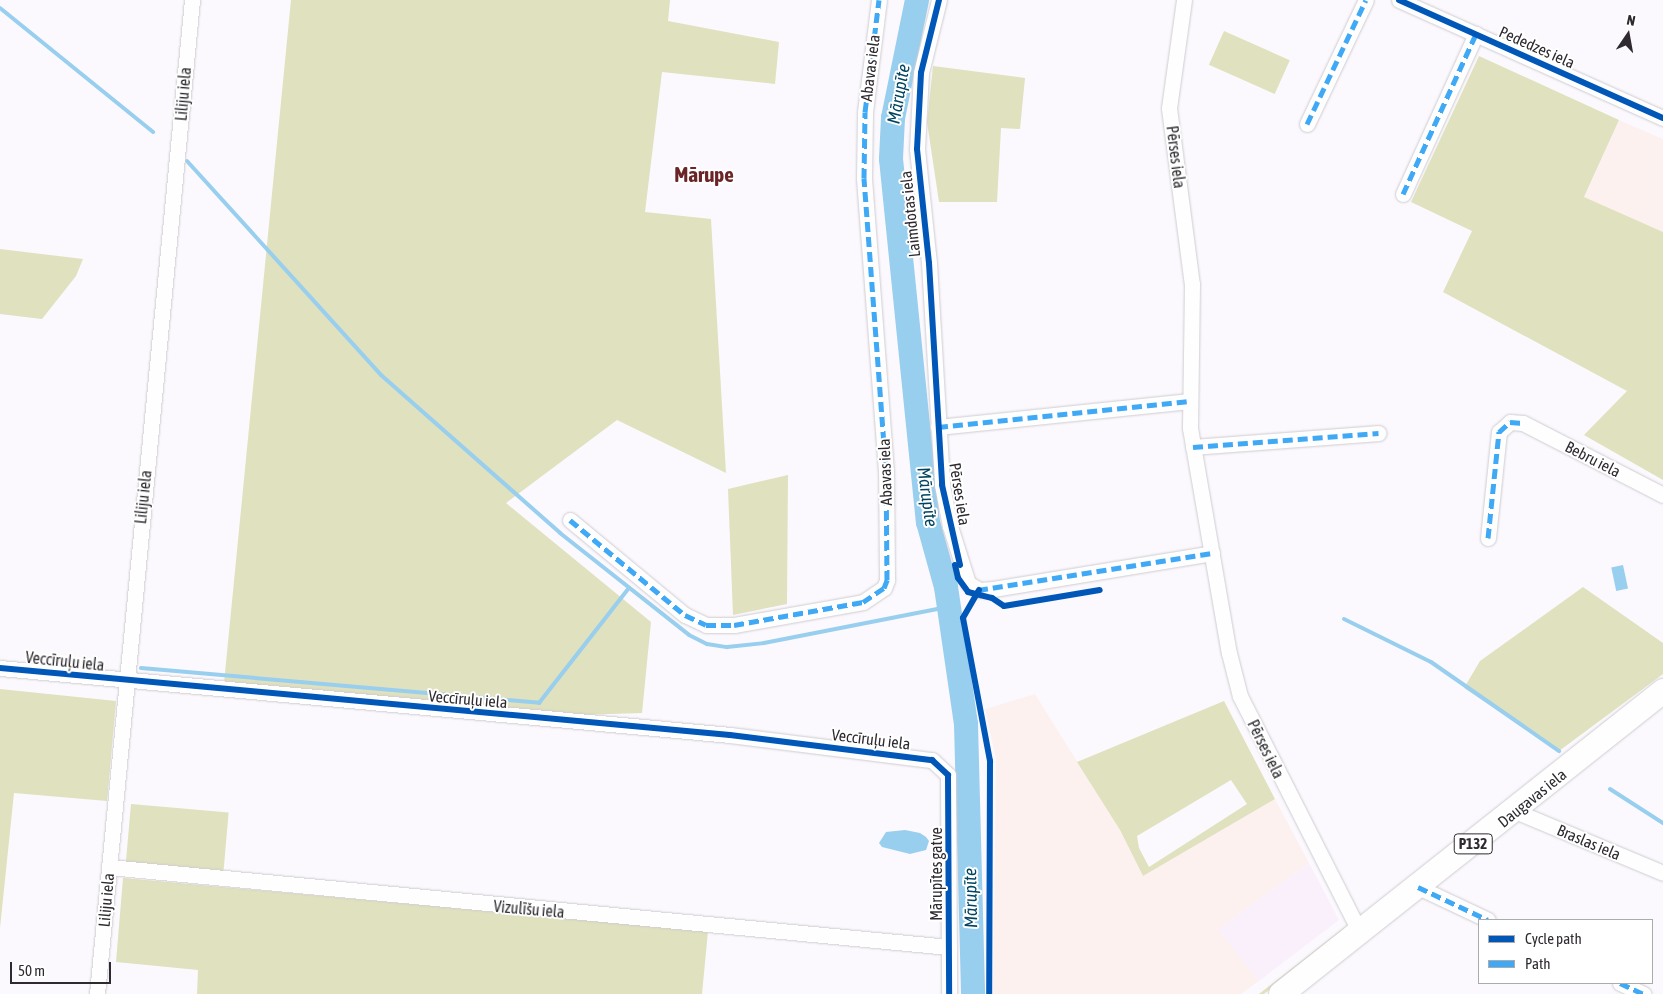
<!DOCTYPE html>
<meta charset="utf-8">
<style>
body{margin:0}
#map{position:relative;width:1663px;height:994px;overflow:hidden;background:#fbf9fd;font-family:"Asap Condensed",sans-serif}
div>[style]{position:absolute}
.commercial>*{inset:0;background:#faf0fc}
.industrial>*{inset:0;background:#fdf1ef}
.green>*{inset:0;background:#e0e1be;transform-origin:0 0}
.water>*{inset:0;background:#98ceee;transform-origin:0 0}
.stream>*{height:4px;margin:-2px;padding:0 2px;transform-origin:2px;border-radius:2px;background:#98ceee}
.river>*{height:24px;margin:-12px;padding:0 12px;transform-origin:12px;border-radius:12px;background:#98ceee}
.roads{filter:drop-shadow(0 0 1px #cfccd1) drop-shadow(0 0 1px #cfccd1)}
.street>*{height:15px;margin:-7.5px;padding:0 7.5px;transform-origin:7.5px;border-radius:7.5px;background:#fefeff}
.primary>*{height:24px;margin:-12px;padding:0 12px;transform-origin:12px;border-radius:12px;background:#fefeff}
.quiet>*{height:5px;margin-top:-2.5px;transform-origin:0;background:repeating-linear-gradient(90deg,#3fa9f5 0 10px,transparent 0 15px)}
.cycleway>*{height:6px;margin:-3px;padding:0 3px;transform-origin:3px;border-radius:3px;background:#0057b8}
span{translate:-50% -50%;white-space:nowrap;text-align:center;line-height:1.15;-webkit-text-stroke:4px #fff;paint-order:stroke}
.shield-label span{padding:1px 4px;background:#fff;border:1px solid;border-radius:4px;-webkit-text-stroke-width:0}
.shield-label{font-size:15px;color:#2e2a30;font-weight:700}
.street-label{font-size:16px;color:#2e2a30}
.water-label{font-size:18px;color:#004461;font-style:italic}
.district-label{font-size:21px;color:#6b2528;font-weight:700}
.legend{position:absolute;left:1478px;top:919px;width:175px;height:65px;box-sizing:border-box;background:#fff;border:1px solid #abaaac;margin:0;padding:6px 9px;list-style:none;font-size:15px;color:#2e2a30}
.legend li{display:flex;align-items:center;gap:10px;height:25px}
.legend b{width:25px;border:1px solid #abaaac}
.north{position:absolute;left:1603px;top:10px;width:50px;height:50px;-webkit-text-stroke:4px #fff;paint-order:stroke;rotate:12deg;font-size:14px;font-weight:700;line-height:20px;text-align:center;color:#2e2a30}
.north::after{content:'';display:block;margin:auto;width:18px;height:22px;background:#2e2a30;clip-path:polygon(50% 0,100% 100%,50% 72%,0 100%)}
.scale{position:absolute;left:10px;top:962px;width:101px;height:22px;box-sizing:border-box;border:2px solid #2e2a30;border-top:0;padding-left:6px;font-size:15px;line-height:18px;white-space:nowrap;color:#2e2a30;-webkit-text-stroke:4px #fff;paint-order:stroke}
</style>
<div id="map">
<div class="commercial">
<i style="clip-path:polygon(1309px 863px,1339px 920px,1259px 981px,1218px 929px)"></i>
</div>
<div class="industrial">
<i style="clip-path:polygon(1619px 120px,1663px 139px,1663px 232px,1584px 198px)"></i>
<i style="clip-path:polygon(1035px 694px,1120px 830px,1143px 876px,1275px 799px,1309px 863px,1218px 929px,1259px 981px,1241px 994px,993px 994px,996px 759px,985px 709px)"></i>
</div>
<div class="green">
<i style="clip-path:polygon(291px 0,670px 0,668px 21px,779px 42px,775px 84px,662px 72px,645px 212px,711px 219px,726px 473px,617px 420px,506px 503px,651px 622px,642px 713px,547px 716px,224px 683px)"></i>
<i style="left:1224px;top:31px;width:72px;height:37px;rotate:24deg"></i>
<i style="clip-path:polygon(1479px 56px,1619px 120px,1584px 197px,1663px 232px,1663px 480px,1584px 435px,1627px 391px,1443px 292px,1472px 231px,1411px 202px)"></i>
<i style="clip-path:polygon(933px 66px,1025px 78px,1020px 129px,1001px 128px,997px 202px,939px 202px,927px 122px)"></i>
<i style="clip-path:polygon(0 249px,83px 259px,76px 276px,42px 319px,0 314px)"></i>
<i style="clip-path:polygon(788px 475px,787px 604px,733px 615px,728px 489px)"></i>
<i style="clip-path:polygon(1583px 587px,1663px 643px,1663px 674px,1559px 751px,1464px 688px,1480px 661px)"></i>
<i style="clip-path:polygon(0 689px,116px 701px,107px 801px,14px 793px,0 928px)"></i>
<i style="clip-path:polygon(evenodd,1224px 701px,1275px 799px,1143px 876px,1120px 830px,1077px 762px,1224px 701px,1231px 780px,1247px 804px,1149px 867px,1139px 848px,1137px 836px,1231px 780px)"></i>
<i style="left:131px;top:804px;width:98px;height:59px;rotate:5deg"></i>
<i style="clip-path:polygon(123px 878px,708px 931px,702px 994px,197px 994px,198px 970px,116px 962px)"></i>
<i style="clip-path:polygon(1345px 927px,1342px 933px,1264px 994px,1259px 994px)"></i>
</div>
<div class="water">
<i style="left:1623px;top:565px;width:24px;height:12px;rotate:78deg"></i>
<i style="clip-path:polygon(905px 830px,920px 833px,926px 837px,929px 841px,926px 850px,910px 854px,882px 847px,879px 843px,886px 832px)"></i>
</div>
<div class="stream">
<i style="left:0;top:8px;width:197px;rotate:39deg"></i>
<i style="left:187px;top:161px;width:289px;rotate:47.8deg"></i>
<i style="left:381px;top:375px;width:239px;rotate:41.4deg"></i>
<i style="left:560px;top:533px;width:164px;rotate:38.3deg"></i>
<i style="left:689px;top:635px;width:20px;rotate:27deg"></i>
<i style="left:707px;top:644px;width:20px;rotate:9deg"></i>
<i style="left:727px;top:647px;width:37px;rotate:-6deg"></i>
<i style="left:764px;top:643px;width:187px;rotate:-11.1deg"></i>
<i style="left:1344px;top:619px;width:97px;rotate:26.3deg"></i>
<i style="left:1431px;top:662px;width:156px;rotate:34.8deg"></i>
<i style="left:141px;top:668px;width:400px;rotate:5deg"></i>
<i style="left:539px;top:703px;width:146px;rotate:-52deg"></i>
<i style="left:1610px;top:789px;width:63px;rotate:32.7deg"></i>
</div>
<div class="river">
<i style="left:917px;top:0;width:120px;rotate:101.5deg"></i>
<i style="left:893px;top:118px;width:41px;rotate:92.8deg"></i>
<i style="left:891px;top:159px;width:365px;rotate:84.2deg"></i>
<i style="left:928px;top:522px;width:67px;rotate:74.5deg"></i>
<i style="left:946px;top:587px;width:138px;rotate:81.7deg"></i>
<i style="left:966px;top:724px;width:270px;rotate:88.5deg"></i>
</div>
<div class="roads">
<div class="street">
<i style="left:939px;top:0;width:75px;rotate:103.9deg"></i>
<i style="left:921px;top:73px;width:76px;rotate:93deg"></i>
<i style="left:917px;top:149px;width:115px;rotate:84deg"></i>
<i style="left:929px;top:263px;width:222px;rotate:86.6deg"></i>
<i style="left:942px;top:485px;width:42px;rotate:79deg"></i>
<i style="left:950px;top:526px;width:60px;rotate:72.5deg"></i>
<i style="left:968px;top:583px;width:13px;rotate:32deg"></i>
<i style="left:979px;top:590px;width:14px;rotate:-4deg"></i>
<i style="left:993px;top:589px;width:222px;rotate:-9.3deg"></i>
<i style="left:1184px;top:0;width:109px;rotate:97.9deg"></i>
<i style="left:1169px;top:108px;width:177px;rotate:82.6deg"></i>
<i style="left:1192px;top:284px;width:144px;rotate:90.8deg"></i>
<i style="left:1190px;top:428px;width:228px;rotate:80.2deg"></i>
<i style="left:1229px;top:653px;width:44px;rotate:75.7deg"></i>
<i style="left:1240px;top:696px;width:263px;rotate:63.1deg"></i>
<i style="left:1399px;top:0;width:289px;rotate:24.1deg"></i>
<i style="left:1307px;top:124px;width:137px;rotate:-64.6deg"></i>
<i style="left:1403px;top:194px;width:176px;rotate:-65.5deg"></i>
<i style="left:938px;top:427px;width:253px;rotate:-5.9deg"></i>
<i style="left:1193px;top:447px;width:186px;rotate:-4.3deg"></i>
<i style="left:570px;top:520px;width:149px;rotate:39.6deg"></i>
<i style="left:685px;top:615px;width:23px;rotate:25deg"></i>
<i style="left:706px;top:625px;width:28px"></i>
<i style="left:734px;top:625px;width:131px;rotate:-10.1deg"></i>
<i style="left:863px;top:602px;width:25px;rotate:-34deg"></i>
<i style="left:884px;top:588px;width:9px;rotate:-69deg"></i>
<i style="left:887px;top:580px;width:109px;rotate:-90.5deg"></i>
<i style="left:886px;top:471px;width:294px;rotate:-94.3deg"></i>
<i style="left:864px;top:178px;width:66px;rotate:-89.1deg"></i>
<i style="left:865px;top:112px;width:113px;rotate:-82.9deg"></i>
<i style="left:1488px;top:538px;width:107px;rotate:-84.1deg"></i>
<i style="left:1499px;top:432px;width:15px;rotate:-42deg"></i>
<i style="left:1510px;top:422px;width:13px;rotate:4deg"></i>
<i style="left:1523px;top:423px;width:157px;rotate:27.2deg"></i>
<i style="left:0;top:668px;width:733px;rotate:5.24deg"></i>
<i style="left:730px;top:735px;width:204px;rotate:7.1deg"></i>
<i style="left:932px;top:760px;width:22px;rotate:43deg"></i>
<i style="left:948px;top:775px;width:219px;rotate:89.7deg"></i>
<i style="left:1515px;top:811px;width:160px;rotate:22.7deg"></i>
<i style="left:109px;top:867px;width:844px;rotate:5.44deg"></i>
<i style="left:1418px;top:887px;width:77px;rotate:25.2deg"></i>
<i style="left:1620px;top:983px;width:26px;rotate:25deg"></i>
<i style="left:97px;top:994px;width:999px;rotate:-84.54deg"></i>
</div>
<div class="primary">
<i style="left:1281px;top:994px;width:488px;rotate:-38.4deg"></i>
</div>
</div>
<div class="quiet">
<i style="left:1307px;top:124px;width:137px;rotate:-64.6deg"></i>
<i style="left:1403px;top:194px;width:176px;rotate:-65.5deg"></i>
<i style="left:938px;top:427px;width:253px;rotate:-5.9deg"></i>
<i style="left:1193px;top:447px;width:186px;rotate:-4.3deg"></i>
<i style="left:570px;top:520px;width:149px;rotate:39.6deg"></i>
<i style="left:685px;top:615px;width:23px;rotate:25deg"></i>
<i style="left:706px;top:625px;width:28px"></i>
<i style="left:734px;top:625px;width:131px;rotate:-10.1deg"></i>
<i style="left:863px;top:602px;width:25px;rotate:-34deg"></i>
<i style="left:884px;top:588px;width:9px;rotate:-69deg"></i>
<i style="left:887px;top:580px;width:109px;rotate:-90.5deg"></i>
<i style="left:886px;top:471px;width:294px;rotate:-94.3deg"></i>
<i style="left:864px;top:178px;width:66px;rotate:-89.1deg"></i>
<i style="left:865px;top:112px;width:113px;rotate:-82.9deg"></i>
<i style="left:1488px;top:538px;width:107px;rotate:-84.1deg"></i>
<i style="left:1499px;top:432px;width:15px;rotate:-42deg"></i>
<i style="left:1510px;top:422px;width:13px;rotate:4deg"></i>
<i style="left:978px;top:590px;width:237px;rotate:-9deg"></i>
<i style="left:1418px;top:887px;width:77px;rotate:25.2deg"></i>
<i style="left:1620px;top:983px;width:26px;rotate:25deg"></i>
</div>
<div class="cycleway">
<i style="left:939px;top:0;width:75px;rotate:103.9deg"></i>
<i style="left:921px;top:73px;width:76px;rotate:93deg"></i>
<i style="left:917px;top:149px;width:115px;rotate:84deg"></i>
<i style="left:929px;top:263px;width:222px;rotate:86.6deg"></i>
<i style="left:942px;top:485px;width:82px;rotate:77.3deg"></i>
<i style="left:1399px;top:0;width:289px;rotate:24.1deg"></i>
<i style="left:955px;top:565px;width:13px;rotate:77deg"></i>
<i style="left:958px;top:578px;width:17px;rotate:54deg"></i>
<i style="left:968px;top:592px;width:25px;rotate:14deg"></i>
<i style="left:992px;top:598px;width:14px;rotate:34deg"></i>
<i style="left:1004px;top:606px;width:97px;rotate:-9.5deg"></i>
<i style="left:979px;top:590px;width:32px;rotate:120deg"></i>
<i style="left:963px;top:618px;width:146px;rotate:79.3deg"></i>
<i style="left:990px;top:761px;width:233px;rotate:90.2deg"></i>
<i style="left:0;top:668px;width:733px;rotate:5.24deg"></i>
<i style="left:730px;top:735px;width:204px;rotate:7.1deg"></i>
<i style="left:932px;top:760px;width:22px;rotate:43deg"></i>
<i style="left:948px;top:775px;width:219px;rotate:89.7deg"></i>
</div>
<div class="shield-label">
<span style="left:1473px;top:844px">P132</span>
</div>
<div class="street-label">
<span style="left:1537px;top:47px;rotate:24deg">Pededzes iela</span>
<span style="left:870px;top:68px;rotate:-83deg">Abavas iela</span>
<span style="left:183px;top:94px;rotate:-85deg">Liliju iela</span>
<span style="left:1176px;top:157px;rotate:83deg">Pērses iela</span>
<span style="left:910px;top:214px;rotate:-96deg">Laimdotas iela</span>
<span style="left:1593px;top:459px;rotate:27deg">Bebru iela</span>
<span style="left:885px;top:472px;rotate:-92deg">Abavas iela</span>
<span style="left:960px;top:494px;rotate:81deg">Pērses iela</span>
<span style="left:143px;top:497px;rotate:-84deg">Liliju iela</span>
<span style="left:65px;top:661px;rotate:6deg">Veccīruļu iela</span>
<span style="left:468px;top:699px;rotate:5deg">Veccīruļu iela</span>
<span style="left:871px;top:739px;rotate:7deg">Veccīruļu iela</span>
<span style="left:1266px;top:749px;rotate:64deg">Pērses iela</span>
<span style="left:1532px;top:798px;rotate:-39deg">Daugavas iela</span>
<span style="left:1589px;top:842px;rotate:23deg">Braslas iela</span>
<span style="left:936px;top:874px;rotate:-90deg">Mārupītes gatve</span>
<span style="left:106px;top:900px;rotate:-85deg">Liliju iela</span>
<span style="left:529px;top:909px;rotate:5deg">Vizulīšu iela</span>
</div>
<div class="water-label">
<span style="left:899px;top:94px;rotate:-80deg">Mārupīte</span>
<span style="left:927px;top:497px;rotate:82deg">Mārupīte</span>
<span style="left:971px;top:898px;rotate:-91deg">Mārupīte</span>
</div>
<div class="district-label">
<span style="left:704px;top:174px">Mārupe</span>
</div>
<ul class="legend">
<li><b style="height:6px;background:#0057b8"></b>Cycle path</li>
<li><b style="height:6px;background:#3fa9f5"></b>Path</li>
</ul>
<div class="north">N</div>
<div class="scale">50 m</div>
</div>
